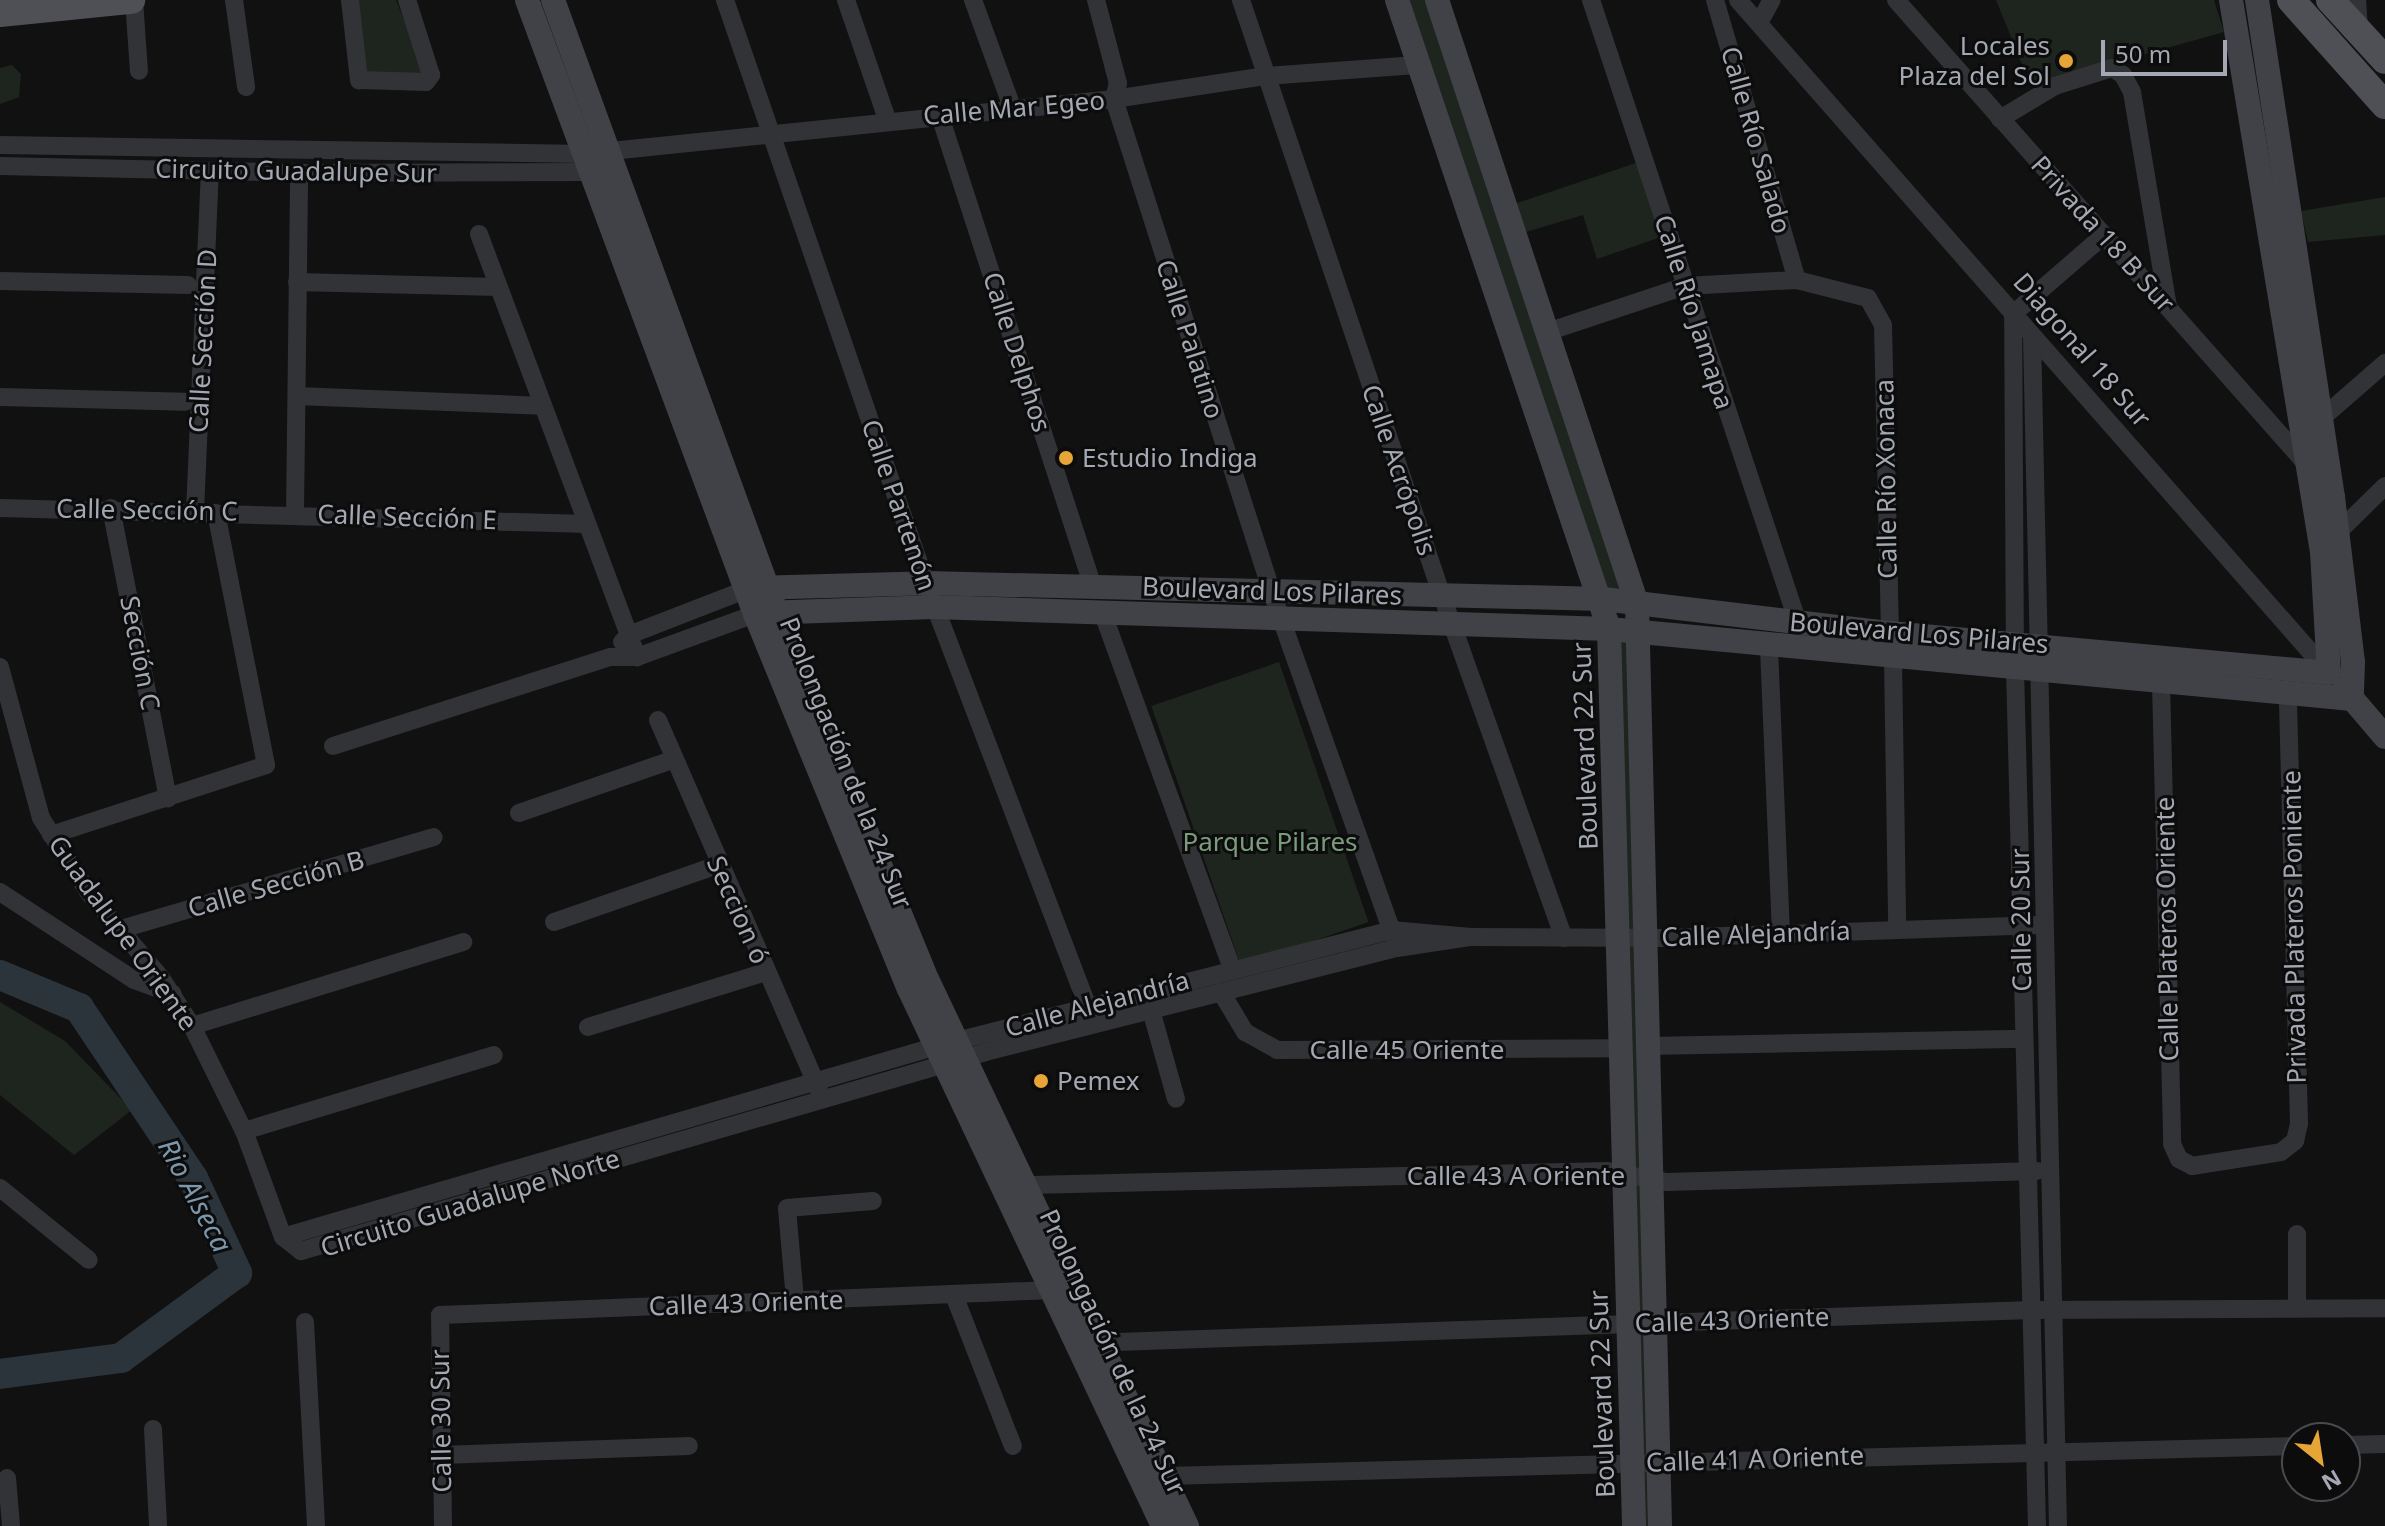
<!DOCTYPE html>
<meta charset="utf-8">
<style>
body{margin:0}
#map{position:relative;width:2385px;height:1526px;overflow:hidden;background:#111112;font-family:"Noto Sans",sans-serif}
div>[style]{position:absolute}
.green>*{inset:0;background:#1e251e;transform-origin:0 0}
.river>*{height:30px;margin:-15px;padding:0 15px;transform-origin:15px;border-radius:15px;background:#2b343a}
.street>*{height:18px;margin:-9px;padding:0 9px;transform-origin:9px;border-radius:9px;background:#323337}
.secondary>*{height:24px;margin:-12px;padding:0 12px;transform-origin:12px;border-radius:12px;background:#414247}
.primary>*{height:28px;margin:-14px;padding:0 14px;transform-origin:14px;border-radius:14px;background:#4f5056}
.dots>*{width:22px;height:22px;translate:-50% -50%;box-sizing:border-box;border:4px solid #0c0c0d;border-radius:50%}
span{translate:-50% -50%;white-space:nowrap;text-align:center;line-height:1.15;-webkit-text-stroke:6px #0c0c0d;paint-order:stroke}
.poi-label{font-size:26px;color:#a3a8b2}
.right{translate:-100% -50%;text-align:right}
.left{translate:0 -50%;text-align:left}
.street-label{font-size:26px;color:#a3a8b2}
.park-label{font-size:26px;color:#7b9c7c}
.water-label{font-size:28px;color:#7c97ac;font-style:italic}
.north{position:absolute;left:2281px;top:1422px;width:80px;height:80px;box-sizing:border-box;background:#0c0c0d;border:2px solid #484a4f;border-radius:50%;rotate:150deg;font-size:22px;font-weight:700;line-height:32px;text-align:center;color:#a3a8b2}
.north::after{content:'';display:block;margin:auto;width:28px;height:36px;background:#e6a536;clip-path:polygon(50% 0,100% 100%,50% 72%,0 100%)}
.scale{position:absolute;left:2101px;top:40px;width:126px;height:36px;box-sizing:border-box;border:4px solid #a3a8b2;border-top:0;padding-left:10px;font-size:24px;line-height:28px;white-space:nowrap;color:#a3a8b2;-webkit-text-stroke:6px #0c0c0d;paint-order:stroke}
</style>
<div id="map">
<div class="green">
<i style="clip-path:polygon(354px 0,396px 0,427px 78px,361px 77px)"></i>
<i style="clip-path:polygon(1409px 0,1428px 0,1630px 597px,1605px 591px)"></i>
<i style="clip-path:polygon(1996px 0,2214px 0,2224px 32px,2031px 86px)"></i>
<i style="clip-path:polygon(12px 65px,21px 74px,19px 97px,0 104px,0 68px)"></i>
<i style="clip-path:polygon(1636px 163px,1664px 236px,1597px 259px,1583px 215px,1526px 232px,1514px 204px)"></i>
<i style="clip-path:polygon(2385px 197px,2385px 235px,2308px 242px,2301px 211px)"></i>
<i style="clip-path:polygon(1613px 635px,1635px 637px,1651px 1526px,1640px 1526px)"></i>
<i style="left:1279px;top:662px;width:275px;height:135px;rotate:71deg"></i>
<i style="clip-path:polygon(0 1002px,65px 1041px,132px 1110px,74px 1155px,0 1095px)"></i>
</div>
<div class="river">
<i style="left:0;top:975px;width:86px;rotate:22.7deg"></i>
<i style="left:79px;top:1008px;width:205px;rotate:56.2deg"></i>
<i style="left:193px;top:1178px;width:105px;rotate:65.1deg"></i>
<i style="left:237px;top:1273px;width:144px;rotate:143.8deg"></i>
<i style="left:121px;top:1358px;width:122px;rotate:172.5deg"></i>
</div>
<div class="street">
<i style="left:134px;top:0;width:71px;rotate:86deg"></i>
<i style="left:234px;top:0;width:88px;rotate:82.1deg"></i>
<i style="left:350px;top:0;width:81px;rotate:83.6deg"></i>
<i style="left:359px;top:80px;width:67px;rotate:1.7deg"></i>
<i style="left:426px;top:82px;width:9px;rotate:-54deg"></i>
<i style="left:431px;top:75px;width:79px;rotate:-107.7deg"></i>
<i style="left:725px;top:0;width:617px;rotate:70.98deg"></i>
<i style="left:926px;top:583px;width:452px;rotate:69.1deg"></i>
<i style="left:846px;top:0;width:126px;rotate:71deg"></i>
<i style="left:973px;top:0;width:114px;rotate:70deg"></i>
<i style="left:1096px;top:0;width:86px;rotate:75.2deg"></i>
<i style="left:1118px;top:83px;width:16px;rotate:104deg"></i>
<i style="left:1114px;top:99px;width:519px;rotate:72.26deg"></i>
<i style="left:1272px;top:593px;width:369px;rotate:70.5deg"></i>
<i style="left:1241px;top:0;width:629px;rotate:71.36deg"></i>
<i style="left:1442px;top:596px;width:363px;rotate:70.4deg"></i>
<i style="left:1591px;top:0;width:656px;rotate:71.62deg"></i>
<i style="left:1715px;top:0;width:292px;rotate:73.7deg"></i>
<i style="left:1738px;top:0;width:896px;rotate:48.71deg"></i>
<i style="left:1896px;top:0;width:622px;rotate:48.52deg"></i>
<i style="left:2357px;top:0;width:32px;rotate:86deg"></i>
<i style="left:1759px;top:23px;width:26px;rotate:-61deg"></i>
<i style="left:940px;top:116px;width:497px;rotate:72deg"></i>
<i style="left:2000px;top:119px;width:64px;rotate:-31deg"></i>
<i style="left:2055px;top:86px;width:60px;rotate:-17.5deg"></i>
<i style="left:2112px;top:68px;width:13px;rotate:32deg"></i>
<i style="left:2123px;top:75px;width:19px;rotate:62deg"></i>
<i style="left:2132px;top:92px;width:217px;rotate:80.5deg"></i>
<i style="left:0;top:145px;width:585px;rotate:0.88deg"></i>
<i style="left:611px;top:151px;width:506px;rotate:-5.9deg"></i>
<i style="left:1114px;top:99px;width:154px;rotate:-8.6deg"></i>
<i style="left:1266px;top:76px;width:151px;rotate:-4.2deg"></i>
<i style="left:0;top:166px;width:299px;rotate:1.3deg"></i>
<i style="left:299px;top:173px;width:293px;rotate:-0.2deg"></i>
<i style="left:479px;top:234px;width:452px;rotate:69.5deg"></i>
<i style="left:0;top:281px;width:188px;rotate:1.2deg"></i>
<i style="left:297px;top:282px;width:201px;rotate:1.4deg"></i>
<i style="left:1547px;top:332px;width:145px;rotate:-18.4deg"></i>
<i style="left:1685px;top:286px;width:112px;rotate:-3.1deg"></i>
<i style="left:1797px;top:280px;width:73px;rotate:14.2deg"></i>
<i style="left:1868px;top:298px;width:31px;rotate:61deg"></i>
<i style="left:1883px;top:325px;width:308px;rotate:88.7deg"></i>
<i style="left:2032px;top:336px;width:1190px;rotate:88.75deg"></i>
<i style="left:297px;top:396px;width:246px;rotate:2.3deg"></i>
<i style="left:0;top:397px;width:185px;rotate:1.5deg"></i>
<i style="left:2322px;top:418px;width:84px;rotate:-41.1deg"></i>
<i style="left:0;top:508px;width:587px;rotate:1.56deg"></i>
<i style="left:111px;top:508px;width:296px;rotate:78.9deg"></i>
<i style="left:195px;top:512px;width:341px;rotate:-87.5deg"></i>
<i style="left:295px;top:513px;width:340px;rotate:-89.3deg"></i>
<i style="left:2333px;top:537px;width:73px;rotate:-44.4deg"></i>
<i style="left:1103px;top:614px;width:378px;rotate:70deg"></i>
<i style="left:622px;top:642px;width:10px;rotate:-45deg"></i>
<i style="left:629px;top:635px;width:124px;rotate:-21.2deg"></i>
<i style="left:1769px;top:648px;width:285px;rotate:87.6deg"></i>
<i style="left:1893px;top:659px;width:269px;rotate:89.1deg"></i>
<i style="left:0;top:667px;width:156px;rotate:74.8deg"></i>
<i style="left:41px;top:818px;width:89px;rotate:57.4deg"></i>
<i style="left:89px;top:893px;width:111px;rotate:49.7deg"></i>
<i style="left:161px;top:978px;width:57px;rotate:57.1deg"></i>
<i style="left:192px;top:1026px;width:117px;rotate:63.7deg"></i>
<i style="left:244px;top:1131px;width:113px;rotate:69.8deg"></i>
<i style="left:283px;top:1237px;width:23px;rotate:38deg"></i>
<i style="left:301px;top:1251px;width:721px;rotate:-16.2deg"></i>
<i style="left:993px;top:1050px;width:417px;rotate:-14.2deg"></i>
<i style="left:1397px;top:948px;width:75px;rotate:-8.5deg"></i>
<i style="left:2161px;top:683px;width:461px;rotate:88.6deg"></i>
<i style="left:2172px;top:1144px;width:17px;rotate:65deg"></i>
<i style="left:2179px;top:1159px;width:15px;rotate:28deg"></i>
<i style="left:2192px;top:1166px;width:90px;rotate:-8.9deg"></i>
<i style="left:2281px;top:1152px;width:18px;rotate:-38deg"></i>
<i style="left:2295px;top:1141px;width:18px;rotate:-77deg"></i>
<i style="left:2299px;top:1123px;width:429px;rotate:-91.5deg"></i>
<i style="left:658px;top:720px;width:404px;rotate:66.5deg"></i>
<i style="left:333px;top:746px;width:291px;rotate:-17.8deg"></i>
<i style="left:610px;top:657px;width:27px"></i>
<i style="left:637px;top:657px;width:126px;rotate:-20deg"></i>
<i style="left:519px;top:813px;width:162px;rotate:-19.1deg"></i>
<i style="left:51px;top:835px;width:226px;rotate:-18deg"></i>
<i style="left:266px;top:765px;width:257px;rotate:-101.2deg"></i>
<i style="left:0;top:892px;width:160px;rotate:33.3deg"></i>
<i style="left:134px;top:980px;width:41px;rotate:19.7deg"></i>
<i style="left:554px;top:922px;width:174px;rotate:-19.2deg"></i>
<i style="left:118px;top:930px;width:329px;rotate:-16.4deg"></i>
<i style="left:1221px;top:992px;width:47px;rotate:59deg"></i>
<i style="left:1245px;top:1032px;width:37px;rotate:29deg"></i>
<i style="left:1277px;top:1050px;width:344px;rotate:-0.3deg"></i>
<i style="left:1151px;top:1010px;width:92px;rotate:74.3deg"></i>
<i style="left:192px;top:1026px;width:284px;rotate:-17.2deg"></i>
<i style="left:588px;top:1027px;width:186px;rotate:-17.2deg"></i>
<i style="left:1646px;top:1046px;width:378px;rotate:-1.1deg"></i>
<i style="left:244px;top:1131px;width:261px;rotate:-16.9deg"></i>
<i style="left:1030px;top:1185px;width:577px;rotate:-1.39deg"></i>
<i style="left:1607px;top:1171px;width:61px;rotate:10.4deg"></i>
<i style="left:1667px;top:1182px;width:370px;rotate:-1.7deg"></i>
<i style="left:0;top:1188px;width:114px;rotate:39deg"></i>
<i style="left:283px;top:1237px;width:681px;rotate:-16.28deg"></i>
<i style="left:937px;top:1046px;width:469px;rotate:-14.3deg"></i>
<i style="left:1391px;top:930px;width:80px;rotate:5deg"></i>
<i style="left:1471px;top:937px;width:197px;rotate:0.3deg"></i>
<i style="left:1668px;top:938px;width:374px;rotate:-2deg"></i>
<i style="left:954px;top:1295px;width:162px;rotate:68.7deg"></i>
<i style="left:795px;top:1300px;width:92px;rotate:-95deg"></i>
<i style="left:787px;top:1208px;width:86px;rotate:-4.7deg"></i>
<i style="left:2297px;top:1305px;width:71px;rotate:-90deg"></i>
<i style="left:305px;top:1322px;width:204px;rotate:86.9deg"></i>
<i style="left:1089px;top:1343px;width:943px;rotate:-2.01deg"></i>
<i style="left:2031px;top:1310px;width:354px;rotate:-0.3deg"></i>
<i style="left:153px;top:1429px;width:97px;rotate:87deg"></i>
<i style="left:2345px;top:1445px;width:40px;rotate:-1.4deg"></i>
<i style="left:442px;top:1455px;width:247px;rotate:-2.1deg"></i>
<i style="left:1165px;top:1476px;width:1132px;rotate:-1.52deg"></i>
<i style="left:7px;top:1478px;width:48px;rotate:85.2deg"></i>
<i style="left:443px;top:1526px;width:211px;rotate:-90.8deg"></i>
<i style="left:440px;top:1315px;width:614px;rotate:-2.34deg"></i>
<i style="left:2037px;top:1526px;width:855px;rotate:-91.47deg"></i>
<i style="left:2015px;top:671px;width:357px;rotate:-90.3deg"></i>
<i style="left:2013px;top:314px;width:119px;rotate:-40.9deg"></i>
</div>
<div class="secondary">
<i style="left:527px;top:0;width:655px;rotate:69.63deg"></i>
<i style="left:755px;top:614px;width:405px;rotate:67.7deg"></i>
<i style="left:909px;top:989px;width:594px;rotate:64.69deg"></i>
<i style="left:553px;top:0;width:650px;rotate:69.95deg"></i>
<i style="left:776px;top:611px;width:398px;rotate:67.7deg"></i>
<i style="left:927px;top:979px;width:606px;rotate:64.58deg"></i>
<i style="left:1397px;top:0;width:664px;rotate:71.37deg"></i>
<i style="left:1609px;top:629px;width:897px;rotate:88.4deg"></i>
<i style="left:1437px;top:0;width:636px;rotate:71.68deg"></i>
<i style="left:1637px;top:604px;width:922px;rotate:88.57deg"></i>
<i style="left:2231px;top:0;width:559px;rotate:80.64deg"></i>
<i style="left:2322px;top:552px;width:121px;rotate:86.7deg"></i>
<i style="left:2257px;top:0;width:503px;rotate:81.31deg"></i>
<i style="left:2333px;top:497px;width:166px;rotate:83.1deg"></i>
<i style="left:2353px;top:662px;width:37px;rotate:92deg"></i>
<i style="left:752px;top:588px;width:174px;rotate:-1.6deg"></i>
<i style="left:926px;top:583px;width:677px;rotate:1.35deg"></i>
<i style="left:1603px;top:599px;width:289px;rotate:6.8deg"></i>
<i style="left:1890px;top:633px;width:441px;rotate:5.2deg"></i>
<i style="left:763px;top:613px;width:171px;rotate:-2deg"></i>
<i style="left:934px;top:607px;width:675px;rotate:1.87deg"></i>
<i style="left:1609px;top:629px;width:746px;rotate:5.38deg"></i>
<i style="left:2344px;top:689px;width:63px;rotate:49.5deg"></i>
</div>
<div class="primary">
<i style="left:2291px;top:0;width:141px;rotate:48.2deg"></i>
<i style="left:2330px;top:0;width:81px;rotate:47.5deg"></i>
<i style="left:0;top:13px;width:132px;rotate:-5.7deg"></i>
</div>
<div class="dots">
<i style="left:2066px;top:61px;background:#e6a536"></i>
<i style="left:1066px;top:458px;background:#e6a536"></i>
<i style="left:1041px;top:1081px;background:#e6a536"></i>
</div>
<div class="poi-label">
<span class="right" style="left:2050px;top:61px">Locales<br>Plaza del Sol</span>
<span class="left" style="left:1082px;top:458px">Estudio Indiga</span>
<span class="left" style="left:1057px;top:1081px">Pemex</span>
</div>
<div class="street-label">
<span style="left:1014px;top:108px;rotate:-5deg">Calle Mar Egeo</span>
<span style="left:1756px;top:140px;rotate:74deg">Calle Río Salado</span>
<span style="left:296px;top:171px;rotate:1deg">Circuito Guadalupe Sur</span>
<span style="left:2103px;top:234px;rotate:48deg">Privada 18 B Sur</span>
<span style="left:1694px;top:312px;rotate:72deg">Calle Río Jamapa</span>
<span style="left:1190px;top:339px;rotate:72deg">Calle Palatino</span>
<span style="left:203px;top:341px;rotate:-87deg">Calle Sección D</span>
<span style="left:2082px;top:350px;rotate:49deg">Diagonal 18 Sur</span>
<span style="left:1017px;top:352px;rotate:72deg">Calle Delphos</span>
<span style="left:1399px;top:470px;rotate:71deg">Calle Acrópolis</span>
<span style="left:1886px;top:479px;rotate:-91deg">Calle Río Xonaca</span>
<span style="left:899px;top:505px;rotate:71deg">Calle Partenón</span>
<span style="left:147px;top:510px;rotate:1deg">Calle Sección C</span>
<span style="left:407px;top:517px;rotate:2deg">Calle Sección E</span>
<span style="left:1272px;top:591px;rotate:2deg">Boulevard Los Pilares</span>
<span style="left:1919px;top:633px;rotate:5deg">Boulevard Los Pilares</span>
<span style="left:140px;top:653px;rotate:79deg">Sección C</span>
<span style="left:1585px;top:746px;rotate:-92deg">Boulevard 22 Sur</span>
<span style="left:846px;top:763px;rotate:68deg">Prolongación de la 24 Sur</span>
<span style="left:276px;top:884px;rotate:-16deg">Calle Sección B</span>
<span style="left:738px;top:910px;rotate:66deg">Seccion ó</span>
<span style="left:2021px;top:920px;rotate:-91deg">Calle 20 Sur</span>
<span style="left:2294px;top:927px;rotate:-91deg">Privada Plateros Poniente</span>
<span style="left:2167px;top:929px;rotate:-91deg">Calle Plateros Oriente</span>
<span style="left:123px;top:933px;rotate:54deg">Guadalupe Oriente</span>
<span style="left:1756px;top:934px;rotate:-2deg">Calle Alejandría</span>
<span style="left:1097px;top:1004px;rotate:-15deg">Calle Alejandría</span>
<span style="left:1407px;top:1050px">Calle 45 Oriente</span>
<span style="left:1516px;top:1176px">Calle 43 A Oriente</span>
<span style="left:470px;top:1203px;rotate:-17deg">Circuito Guadalupe Norte</span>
<span style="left:746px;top:1303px;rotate:-2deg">Calle 43 Oriente</span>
<span style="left:1732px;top:1320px;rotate:-2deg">Calle 43 Oriente</span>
<span style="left:1113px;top:1352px;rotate:65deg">Prolongación de la 24 Sur</span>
<span style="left:1602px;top:1394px;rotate:-92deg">Boulevard 22 Sur</span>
<span style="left:441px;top:1421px;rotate:-91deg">Calle 30 Sur</span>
<span style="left:1755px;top:1459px;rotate:-2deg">Calle 41 A Oriente</span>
</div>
<div class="park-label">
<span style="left:1270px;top:842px">Parque Pilares</span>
</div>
<div class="water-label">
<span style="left:196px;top:1195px;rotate:62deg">Rio Alseca</span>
</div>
<div class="north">N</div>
<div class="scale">50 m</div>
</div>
